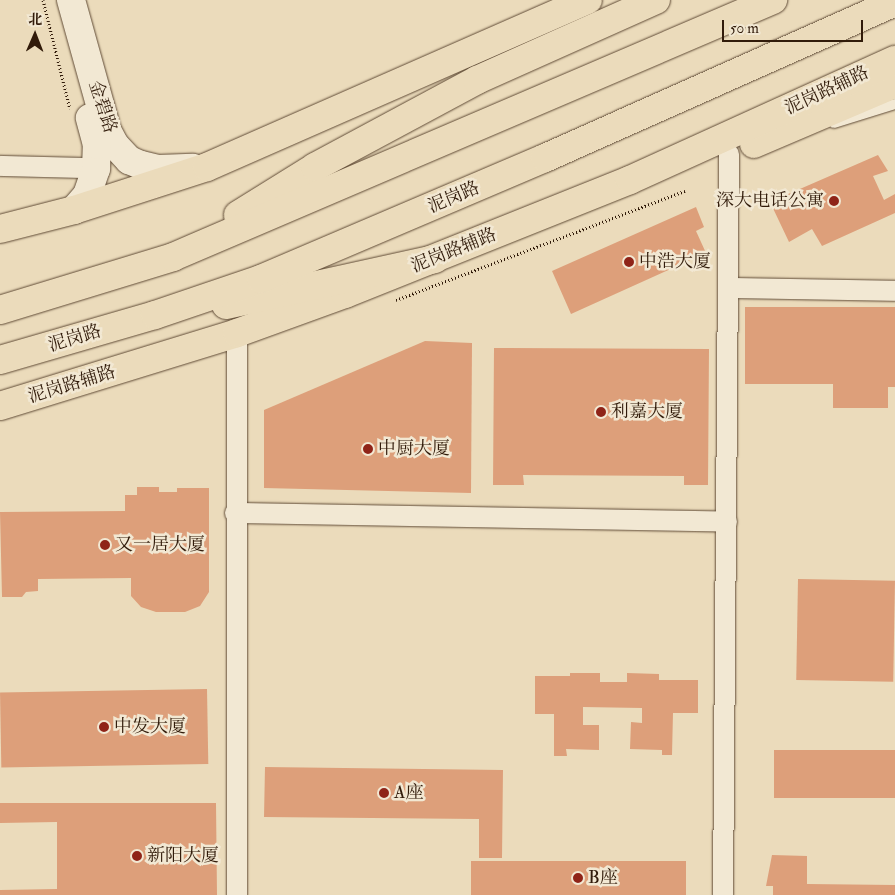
<!DOCTYPE html>
<meta charset="utf-8">
<style>
body{margin:0}
#map{position:relative;width:895px;height:895px;overflow:hidden;background:#ebdbbb;font-family:"IM FELL Double Pica","Noto Serif SC",serif}
div>[style]{position:absolute}
.building>*{inset:0;background:#dd9f7a;transform-origin:0 0}
.path>*{height:3px;margin-top:-1.5px;transform-origin:0;background:repeating-linear-gradient(90deg,#311b0a 0 1px,transparent 0 3.5px)}
.roads{filter:drop-shadow(0 0 1px #604b36) drop-shadow(0 0 1px #604b36)}
.lane>*{height:10px;margin:-5px;padding:0 5px;transform-origin:5px;border-radius:5px;background:#f2e8d3}
.street>*{height:20px;margin:-10px;padding:0 10px;transform-origin:10px;border-radius:10px;background:#f2e8d3}
.secondary>*{height:28px;margin:-14px;padding:0 14px;transform-origin:14px;border-radius:14px;background:#f2e8d3}
.primary>*{height:28px;margin:-14px;padding:0 14px;transform-origin:14px;border-radius:14px;background:#ebdbbb}
.highway>*{height:28px;margin:-14px;padding:0 14px;transform-origin:14px;border-radius:14px;background:#ebdbbb}
.dots>*{width:14px;height:14px;translate:-50% -50%;box-sizing:border-box;border:2px solid #f2e8d3;border-radius:50%}
span{translate:-50% -50%;white-space:nowrap;text-align:center;line-height:1.15;-webkit-text-stroke:5px #f2e8d3;paint-order:stroke}
.street-label{font-size:18px;color:#311b0a}
.poi-label{font-size:18px;color:#311b0a}
.right{translate:-100% -50%;text-align:right}
.left{translate:0 -50%;text-align:left}
.north{position:absolute;left:10px;top:10px;width:50px;height:50px;-webkit-text-stroke:4px #f2e8d3;paint-order:stroke;rotate:1deg;font-size:14px;font-weight:700;line-height:20px;text-align:center;color:#311b0a}
.north::after{content:'';display:block;margin:auto;width:18px;height:22px;background:#311b0a;clip-path:polygon(50% 0,100% 100%,50% 72%,0 100%)}
.scale{position:absolute;left:722px;top:20px;width:141px;height:22px;box-sizing:border-box;border:2px solid #311b0a;border-top:0;padding-left:6px;font-size:15px;line-height:18px;white-space:nowrap;color:#311b0a;-webkit-text-stroke:4px #f2e8d3;paint-order:stroke}
</style>
<div id="map">
<div class="building">
<i style="clip-path:polygon(878px 155px,888px 171px,873px 176px,884px 200px,895px 194px,895px 213px,822px 246px,812px 229px,789px 242px,770px 202px)"></i>
<i style="clip-path:polygon(696px 207px,704px 227px,696px 231px,706px 253px,571px 314px,552px 271px)"></i>
<i style="clip-path:polygon(745px 307px,895px 307px,895px 387px,888px 387px,888px 408px,833px 408px,833px 384px,745px 384px)"></i>
<i style="clip-path:polygon(425px 341px,472px 343px,471px 493px,264px 488px,264px 410px)"></i>
<i style="clip-path:polygon(494px 348px,709px 349px,708px 485px,684px 485px,684px 476px,523px 475px,524px 485px,493px 485px)"></i>
<i style="clip-path:polygon(137px 487px,159px 487px,159px 492px,177px 492px,177px 488px,209px 488px,209px 592px,200px 606px,185px 612px,156px 612px,141px 607px,131px 596px,131px 578px,38px 579px,38px 591px,26px 592px,22px 597px,2px 597px,0 512px,125px 511px,125px 495px,137px 495px)"></i>
<i style="left:798px;top:579px;width:97px;height:101px;rotate:1deg"></i>
<i style="clip-path:polygon(570px 673px,600px 673px,600px 682px,627px 682px,627px 673px,659px 674px,659px 680px,698px 680px,698px 713px,673px 713px,672px 755px,662px 755px,662px 750px,630px 749px,631px 722px,642px 723px,642px 708px,583px 707px,583px 725px,599px 725px,599px 750px,566px 749px,567px 756px,554px 756px,554px 714px,535px 714px,535px 676px,570px 676px)"></i>
<i style="left:207px;top:689px;width:75px;height:207px;rotate:89deg"></i>
<i style="left:774px;top:750px;width:121px;height:48px"></i>
<i style="clip-path:polygon(265px 767px,503px 770px,502px 858px,479px 858px,479px 819px,264px 817px)"></i>
<i style="clip-path:polygon(0 803px,216px 803px,217px 895px,0 895px,0 890px,57px 889px,57px 822px,0 823px)"></i>
<i style="clip-path:polygon(772px 855px,807px 856px,807px 884px,895px 885px,895px 895px,773px 895px,773px 886px,766px 886px)"></i>
<i style="left:471px;top:861px;width:215px;height:34px"></i>
</div>
<div class="path">
<i style="left:43px;top:0;width:112px;rotate:76.1deg"></i>
<i style="left:396px;top:300px;width:309px;rotate:-20.7deg"></i>
</div>
<div class="roads">
<div class="lane">
<i style="left:834px;top:123px;width:64px;rotate:-17.3deg"></i>
</div>
<div class="street">
<i style="left:0;top:166px;width:84px;rotate:1.4deg"></i>
<i style="left:729px;top:288px;width:166px;rotate:1deg"></i>
<i style="left:235px;top:513px;width:492px;rotate:1deg"></i>
<i style="left:237px;top:895px;width:562px;rotate:-90deg"></i>
<i style="left:723px;top:895px;width:741px;rotate:-89.54deg"></i>
</div>
<div class="secondary">
<i style="left:71px;top:0;width:135px;rotate:74.5deg"></i>
<i style="left:107px;top:130px;width:17px;rotate:62deg"></i>
<i style="left:115px;top:145px;width:21px;rotate:47deg"></i>
<i style="left:129px;top:160px;width:13px;rotate:23deg"></i>
<i style="left:141px;top:165px;width:17px;rotate:13deg"></i>
<i style="left:158px;top:169px;width:35px;rotate:-2deg"></i>
<i style="left:74px;top:210px;width:20px;rotate:-49deg"></i>
<i style="left:87px;top:195px;width:28px;rotate:-71deg"></i>
<i style="left:96px;top:169px;width:24px;rotate:-88deg"></i>
<i style="left:97px;top:145px;width:28px;rotate:-105deg"></i>
</div>
<div class="primary">
<i style="left:754px;top:144px;width:153px;rotate:-23.1deg"></i>
<i style="left:0;top:229px;width:76px;rotate:-14.4deg"></i>
<i style="left:74px;top:210px;width:140px;rotate:-17.9deg"></i>
<i style="left:207px;top:167px;width:416px;rotate:-23.7deg"></i>
<i style="left:0;top:406px;width:248px;rotate:-17.1deg"></i>
<i style="left:237px;top:333px;width:115px;rotate:-19.9deg"></i>
<i style="left:345px;top:294px;width:307px;rotate:-21.8deg"></i>
<i style="left:630px;top:180px;width:291px;rotate:-24.4deg"></i>
</div>
<div class="highway">
<i style="left:238px;top:215px;width:91px;rotate:-31.9deg"></i>
<i style="left:315px;top:167px;width:184px;rotate:-28.2deg"></i>
<i style="left:477px;top:80px;width:196px;rotate:-24.1deg"></i>
<i style="left:226px;top:305px;width:214px;rotate:-12.4deg"></i>
<i style="left:0;top:310px;width:181px;rotate:-17deg"></i>
<i style="left:173px;top:257px;width:653px;rotate:-23.19deg"></i>
<i style="left:0;top:360px;width:161px;rotate:-16.2deg"></i>
<i style="left:155px;top:315px;width:112px;rotate:-18.8deg"></i>
<i style="left:261px;top:279px;width:309px;rotate:-23.1deg"></i>
<i style="left:545px;top:158px;width:383px;rotate:-24deg"></i>
</div>
</div>
<div class="dots">
<i style="left:834px;top:201px;background:#8f2418"></i>
<i style="left:629px;top:262px;background:#8f2418"></i>
<i style="left:601px;top:412px;background:#8f2418"></i>
<i style="left:368px;top:449px;background:#8f2418"></i>
<i style="left:105px;top:545px;background:#8f2418"></i>
<i style="left:104px;top:727px;background:#8f2418"></i>
<i style="left:384px;top:793px;background:#8f2418"></i>
<i style="left:137px;top:856px;background:#8f2418"></i>
<i style="left:578px;top:878px;background:#8f2418"></i>
</div>
<div class="street-label">
<span style="left:827px;top:91px;rotate:-25deg">泥岗路辅路</span>
<span style="left:102px;top:107px;rotate:72deg">金碧路</span>
<span style="left:454px;top:198px;rotate:-23deg">泥岗路</span>
<span style="left:454px;top:251px;rotate:-22deg">泥岗路辅路</span>
<span style="left:75px;top:339px;rotate:-17deg">泥岗路</span>
<span style="left:72px;top:385px;rotate:-17deg">泥岗路辅路</span>
</div>
<div class="poi-label">
<span class="right" style="left:824px;top:201px">深大电话公寓</span>
<span class="left" style="left:639px;top:262px">中浩大厦</span>
<span class="left" style="left:611px;top:412px">利嘉大厦</span>
<span class="left" style="left:378px;top:449px">中厨大厦</span>
<span class="left" style="left:115px;top:545px">又一居大厦</span>
<span class="left" style="left:114px;top:727px">中发大厦</span>
<span class="left" style="left:394px;top:793px">A座</span>
<span class="left" style="left:147px;top:856px">新阳大厦</span>
<span class="left" style="left:588px;top:878px">B座</span>
</div>
<div class="north">北</div>
<div class="scale">50 m</div>
</div>
